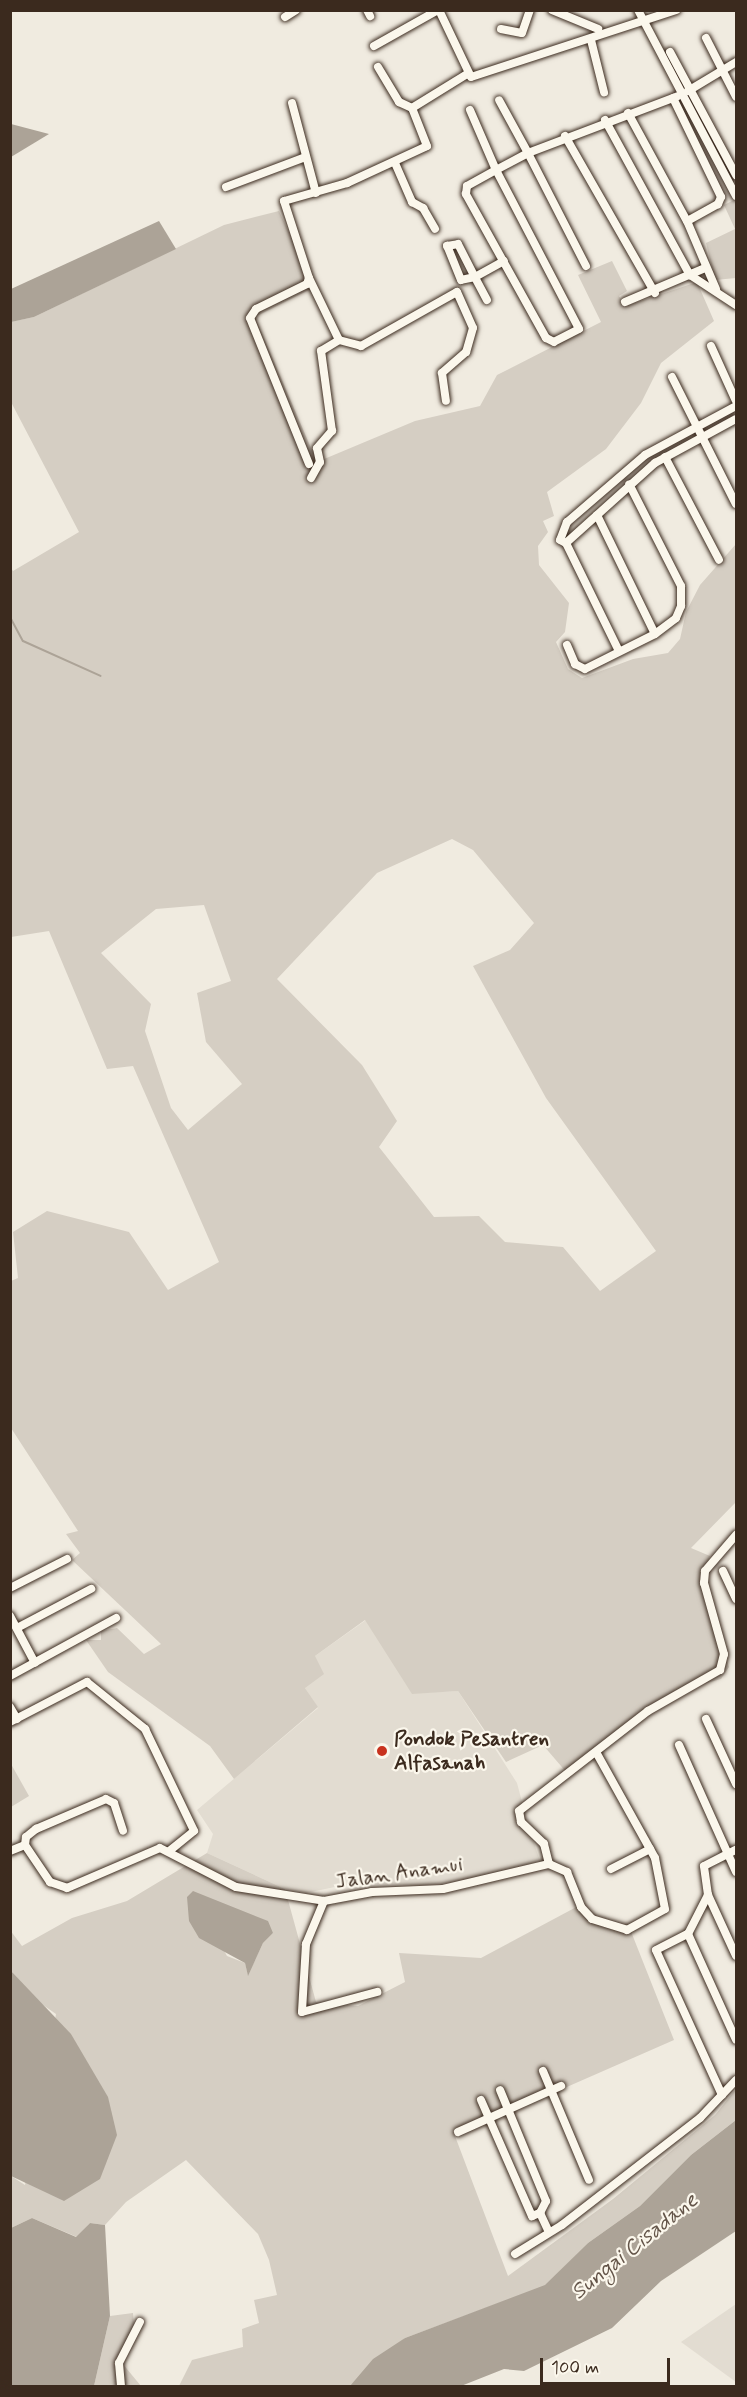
<!DOCTYPE html>
<style>
body{margin:0}
#map{position:relative;width:747px;height:2397px;overflow:hidden;background:#f0ebe0;font-family:Mynerve,sans-serif}
div>[style]{position:absolute}
.built>*{inset:0;background:#e2dcd1}
.green>*{inset:0;background:#d5cec3}
.water>*{inset:0;background:#aca397}
.stream>*{height:2px;margin:-1px;padding:0 1px;transform-origin:1px;border-radius:1px;background:#aca397}
.roads{filter:drop-shadow(0 0 2px #3b2a1e) drop-shadow(0 0 2px #3b2a1e)}
.street>*{height:8px;margin:-4px;padding:0 4px;transform-origin:4px;border-radius:4px;background:#fbf7ec}
.dots>*{width:16px;height:16px;translate:-50% -50%;box-sizing:border-box;border:3px solid #fbf7ec;border-radius:50%}
span{translate:-50% -50%;white-space:nowrap;text-align:center;line-height:1.15;-webkit-text-stroke:4.5px #fbf7ec;paint-order:stroke}
.poi-label{font-size:21px;color:#3b2a1e;font-weight:700}
.left{translate:0 -50%;text-align:left}
.street-label{font-size:21px;color:#3b2a1e}
.water-label{font-size:22px;color:#635448;font-style:italic}
.frame{position:absolute;inset:0;border:12px solid #3b2a1e;pointer-events:none}
.scale{position:absolute;left:540px;top:2358px;width:130px;height:27px;box-sizing:border-box;border:3px solid #3b2a1e;border-top:0;padding-left:8px;font-size:18px;line-height:21px;white-space:nowrap;color:#3b2a1e;-webkit-text-stroke:4px #fbf7ec;paint-order:stroke}
</style>
<div id="map">
<div class="built">
<i style="clip-path:polygon(366px 1620px,412px 1693px,458px 1691px,517px 1783px,522px 1802px,518px 1825px,534px 1843px,540px 1861px,473px 1880px,426px 1885px,349px 1884px,306px 1893px,285px 1889px,207px 1853px,213px 1834px,197px 1810px,318px 1708px,305px 1688px,315px 1656px)"></i>
<i style="clip-path:polygon(736px 2304px,736px 2382px,681px 2342px)"></i>
</div>
<div class="green">
<i style="clip-path:polygon(736px 199px,736px 278px,715px 280px,706px 243px,735px 229px,724px 205px)"></i>
<i style="clip-path:polygon(evenodd,279px 211px,315px 287px,255px 317px,317px 462px,415px 421px,480px 406px,497px 375px,601px 322px,578px 275px,612px 261px,627px 291px,619px 296px,626px 306px,697px 282px,714px 321px,661px 363px,641px 403px,606px 449px,547px 492px,554px 516px,543px 521px,548px 532px,538px 546px,539px 565px,569px 603px,565px 632px,556px 642px,568px 669px,582px 678px,633px 659px,668px 653px,680px 639px,686px 612px,700px 585px,736px 544px,736px 1502px,691px 1548px,710px 1556px,703px 1576px,729px 1667px,721px 1679px,675px 1692px,567px 1773px,543px 1745px,506px 1762px,458px 1691px,412px 1694px,365px 1620px,315px 1656px,324px 1674px,305px 1688px,318px 1707px,234px 1779px,210px 1746px,108px 1672px,86px 1640px,101px 1640px,101px 1631px,117px 1628px,144px 1654px,161px 1644px,72px 1560px,80px 1553px,66px 1534px,78px 1531px,11px 1428px,11px 1281px,18px 1278px,13px 1232px,47px 1211px,129px 1232px,168px 1290px,219px 1262px,133px 1066px,107px 1069px,49px 931px,11px 937px,11px 568px,13px 571px,79px 532px,11px 402px,10px 322px,34px 317px,224px 225px,279px 211px,452px 839px,473px 850px,534px 923px,510px 950px,473px 966px,546px 1098px,656px 1251px,600px 1291px,563px 1247px,505px 1242px,479px 1216px,434px 1217px,379px 1147px,397px 1121px,362px 1065px,277px 979px,377px 873px,452px 839px,279px 211px,204px 905px,231px 981px,197px 993px,206px 1042px,242px 1084px,188px 1130px,171px 1108px,145px 1031px,151px 1004px,101px 953px,156px 909px,204px 905px)"></i>
<i style="clip-path:polygon(11px 1764px,29px 1796px,11px 1807px,10px 1807px)"></i>
<i style="clip-path:polygon(evenodd,207px 1853px,285px 1889px,316px 2002px,358px 2006px,405px 1982px,399px 1953px,481px 1958px,582px 1904px,589px 1921px,630px 1929px,674px 2040px,455px 2136px,508px 2276px,613px 2199px,715px 2115px,736px 2089px,736px 2120px,691px 2155px,640px 2206px,588px 2243px,545px 2286px,405px 2338px,350px 2386px,179px 2386px,192px 2360px,243px 2347px,242px 2329px,259px 2323px,254px 2300px,277px 2295px,269px 2260px,258px 2234px,186px 2160px,126px 2202px,105px 2225px,90px 2223px,77px 2237px,32px 2218px,11px 2228px,11px 2176px,25px 2185px,56px 2014px,33px 1998px,11px 1971px,10px 1930px,22px 1946px,72px 1918px,127px 1901px,207px 1853px,192px 1892px,273px 1933px,263px 1943px,248px 1975px,245px 1963px,227px 1956px,192px 1892px)"></i>
<i style="clip-path:polygon(133px 2313px,135px 2336px,122px 2363px,141px 2386px,94px 2386px,110px 2316px)"></i>
</div>
<div class="water">
<i style="clip-path:polygon(10px 124px,11px 124px,49px 134px,11px 157px)"></i>
<i style="clip-path:polygon(159px 221px,176px 249px,34px 317px,11px 322px,11px 289px)"></i>
<i style="clip-path:polygon(193px 1891px,268px 1921px,273px 1933px,263px 1943px,248px 1976px,245px 1963px,199px 1938px,189px 1921px,187px 1897px)"></i>
<i style="clip-path:polygon(11px 1971px,71px 2034px,108px 2097px,117px 2135px,100px 2179px,64px 2201px,11px 2176px)"></i>
<i style="clip-path:polygon(736px 2120px,736px 2231px,661px 2281px,612px 2328px,524px 2371px,504px 2369px,461px 2386px,350px 2386px,373px 2359px,405px 2338px,545px 2285px,588px 2243px,640px 2206px,691px 2155px)"></i>
<i style="clip-path:polygon(32px 2218px,76px 2237px,90px 2223px,105px 2225px,110px 2316px,94px 2386px,11px 2386px,11px 2228px)"></i>
</div>
<div class="stream">
<i style="left:10px;top:617px;width:27px;rotate:62deg"></i>
<i style="left:23px;top:641px;width:85px;rotate:24.2deg"></i>
</div>
<div class="roads">
<div class="street">
<i style="left:367px;top:10px;width:7px;rotate:63deg"></i>
<i style="left:439px;top:10px;width:74px;rotate:64.5deg"></i>
<i style="left:471px;top:77px;width:216px;rotate:-18.1deg"></i>
<i style="left:552px;top:10px;width:50px;rotate:22.4deg"></i>
<i style="left:638px;top:10px;width:210px;rotate:62.2deg"></i>
<i style="left:285px;top:17px;width:13px;rotate:-32deg"></i>
<i style="left:501px;top:29px;width:21px;rotate:11deg"></i>
<i style="left:522px;top:33px;width:24px;rotate:-71deg"></i>
<i style="left:706px;top:38px;width:66px;rotate:63deg"></i>
<i style="left:591px;top:40px;width:54px;rotate:76deg"></i>
<i style="left:374px;top:46px;width:73px;rotate:-29.4deg"></i>
<i style="left:670px;top:52px;width:140px;rotate:61.8deg"></i>
<i style="left:378px;top:67px;width:41px;rotate:59deg"></i>
<i style="left:399px;top:102px;width:14px;rotate:25deg"></i>
<i style="left:688px;top:91px;width:56px;rotate:-31.1deg"></i>
<i style="left:673px;top:98px;width:110px;rotate:64.1deg"></i>
<i style="left:721px;top:197px;width:8px;rotate:113deg"></i>
<i style="left:718px;top:204px;width:35px;rotate:151deg"></i>
<i style="left:292px;top:103px;width:93px;rotate:75.1deg"></i>
<i style="left:470px;top:110px;width:65px;rotate:66.6deg"></i>
<i style="left:496px;top:170px;width:179px;rotate:62.4deg"></i>
<i style="left:579px;top:329px;width:28px;rotate:153deg"></i>
<i style="left:554px;top:342px;width:9px;rotate:-153deg"></i>
<i style="left:546px;top:338px;width:165px;rotate:-119.1deg"></i>
<i style="left:466px;top:194px;width:8px;rotate:-83deg"></i>
<i style="left:467px;top:186px;width:33px;rotate:-29deg"></i>
<i style="left:496px;top:170px;width:36px;rotate:-28deg"></i>
<i style="left:528px;top:153px;width:60px;rotate:-118.7deg"></i>
<i style="left:628px;top:113px;width:123px;rotate:61.4deg"></i>
<i style="left:687px;top:221px;width:74px;rotate:66.9deg"></i>
<i style="left:605px;top:120px;width:177px;rotate:61.3deg"></i>
<i style="left:690px;top:275px;width:55px;rotate:33.1deg"></i>
<i style="left:565px;top:136px;width:181px;rotate:60.2deg"></i>
<i style="left:395px;top:163px;width:43px;rotate:66.4deg"></i>
<i style="left:412px;top:202px;width:13px;rotate:29deg"></i>
<i style="left:423px;top:208px;width:24px;rotate:60deg"></i>
<i style="left:226px;top:187px;width:85px;rotate:-20.6deg"></i>
<i style="left:586px;top:266px;width:127px;rotate:-117.2deg"></i>
<i style="left:528px;top:153px;width:160px;rotate:-20.8deg"></i>
<i style="left:487px;top:300px;width:26px;rotate:-118deg"></i>
<i style="left:475px;top:277px;width:14px;rotate:168deg"></i>
<i style="left:461px;top:280px;width:37px;rotate:-112deg"></i>
<i style="left:447px;top:246px;width:11px;rotate:-10deg"></i>
<i style="left:458px;top:244px;width:37px;rotate:63deg"></i>
<i style="left:475px;top:277px;width:33px;rotate:-29deg"></i>
<i style="left:625px;top:302px;width:87px;rotate:-23deg"></i>
<i style="left:339px;top:340px;width:23px;rotate:15deg"></i>
<i style="left:361px;top:346px;width:110px;rotate:-29.4deg"></i>
<i style="left:457px;top:292px;width:39px;rotate:66deg"></i>
<i style="left:473px;top:328px;width:25px;rotate:106deg"></i>
<i style="left:466px;top:352px;width:32px;rotate:139deg"></i>
<i style="left:442px;top:373px;width:28px;rotate:82deg"></i>
<i style="left:711px;top:346px;width:60px;rotate:65.6deg"></i>
<i style="left:672px;top:377px;width:142px;rotate:63.3deg"></i>
<i style="left:736px;top:406px;width:103px;rotate:151.7deg"></i>
<i style="left:645px;top:455px;width:103px;rotate:139.3deg"></i>
<i style="left:567px;top:522px;width:19px;rotate:111deg"></i>
<i style="left:560px;top:540px;width:7px;rotate:27deg"></i>
<i style="left:566px;top:543px;width:120px;rotate:-42deg"></i>
<i style="left:655px;top:463px;width:92px;rotate:-28.5deg"></i>
<i style="left:665px;top:457px;width:116px;rotate:62.3deg"></i>
<i style="left:309px;top:464px;width:157px;rotate:-112deg"></i>
<i style="left:250px;top:318px;width:11px;rotate:-56deg"></i>
<i style="left:256px;top:309px;width:57px;rotate:-26.1deg"></i>
<i style="left:307px;top:284px;width:6px;rotate:-72deg"></i>
<i style="left:311px;top:478px;width:18px;rotate:-61deg"></i>
<i style="left:320px;top:462px;width:14px;rotate:-102deg"></i>
<i style="left:317px;top:448px;width:23px;rotate:-49deg"></i>
<i style="left:332px;top:431px;width:81px;rotate:-97.8deg"></i>
<i style="left:321px;top:351px;width:21px;rotate:-31deg"></i>
<i style="left:339px;top:340px;width:69px;rotate:-115.8deg"></i>
<i style="left:309px;top:278px;width:81px;rotate:-108deg"></i>
<i style="left:284px;top:201px;width:66px;rotate:-15.9deg"></i>
<i style="left:347px;top:183px;width:88px;rotate:-24.8deg"></i>
<i style="left:427px;top:146px;width:41px;rotate:-111.5deg"></i>
<i style="left:412px;top:108px;width:65px;rotate:-31.7deg"></i>
<i style="left:597px;top:515px;width:132px;rotate:64deg"></i>
<i style="left:566px;top:543px;width:120px;rotate:63.9deg"></i>
<i style="left:567px;top:645px;width:21px;rotate:67deg"></i>
<i style="left:575px;top:664px;width:11px;rotate:27deg"></i>
<i style="left:585px;top:669px;width:78px;rotate:-26.6deg"></i>
<i style="left:655px;top:634px;width:26px;rotate:-37deg"></i>
<i style="left:676px;top:618px;width:13px;rotate:-67deg"></i>
<i style="left:681px;top:606px;width:20px;rotate:-90deg"></i>
<i style="left:681px;top:586px;width:114px;rotate:-117deg"></i>
<i style="left:723px;top:1571px;width:31px;rotate:65deg"></i>
<i style="left:10px;top:1588px;width:64px;rotate:-27deg"></i>
<i style="left:10px;top:1616px;width:53px;rotate:62deg"></i>
<i style="left:17px;top:1628px;width:84px;rotate:-27.8deg"></i>
<i style="left:10px;top:1676px;width:121px;rotate:-28.7deg"></i>
<i style="left:10px;top:1707px;width:14px;rotate:60deg"></i>
<i style="left:706px;top:1719px;width:72px;rotate:65.2deg"></i>
<i style="left:10px;top:1722px;width:87px;rotate:-27.5deg"></i>
<i style="left:87px;top:1682px;width:75px;rotate:39deg"></i>
<i style="left:145px;top:1729px;width:113px;rotate:64.3deg"></i>
<i style="left:194px;top:1831px;width:32px;rotate:141deg"></i>
<i style="left:679px;top:1745px;width:139px;rotate:65.8deg"></i>
<i style="left:25px;top:1845px;width:8px;rotate:-83deg"></i>
<i style="left:26px;top:1837px;width:13px;rotate:-39deg"></i>
<i style="left:36px;top:1829px;width:76px;rotate:-23.2deg"></i>
<i style="left:106px;top:1799px;width:9px;rotate:27deg"></i>
<i style="left:114px;top:1803px;width:29px;rotate:72deg"></i>
<i style="left:10px;top:1851px;width:16px;rotate:-22deg"></i>
<i style="left:25px;top:1845px;width:45px;rotate:56deg"></i>
<i style="left:50px;top:1882px;width:18px;rotate:19deg"></i>
<i style="left:67px;top:1888px;width:101px;rotate:-23.3deg"></i>
<i style="left:160px;top:1848px;width:85px;rotate:27.2deg"></i>
<i style="left:236px;top:1887px;width:89px;rotate:9deg"></i>
<i style="left:324px;top:1901px;width:49px;rotate:-10.6deg"></i>
<i style="left:372px;top:1892px;width:71px;rotate:-2.4deg"></i>
<i style="left:443px;top:1889px;width:109px;rotate:-13.3deg"></i>
<i style="left:549px;top:1864px;width:21px;rotate:-104deg"></i>
<i style="left:544px;top:1844px;width:32px;rotate:-136deg"></i>
<i style="left:521px;top:1822px;width:11px;rotate:-100deg"></i>
<i style="left:519px;top:1811px;width:163px;rotate:-37.8deg"></i>
<i style="left:648px;top:1711px;width:83px;rotate:-29.7deg"></i>
<i style="left:720px;top:1670px;width:16px;rotate:-76deg"></i>
<i style="left:724px;top:1654px;width:74px;rotate:-105.7deg"></i>
<i style="left:704px;top:1583px;width:12px;rotate:-85deg"></i>
<i style="left:705px;top:1571px;width:48px;rotate:-49.3deg"></i>
<i style="left:549px;top:1864px;width:20px;rotate:24deg"></i>
<i style="left:567px;top:1872px;width:38px;rotate:68deg"></i>
<i style="left:581px;top:1907px;width:16px;rotate:47deg"></i>
<i style="left:592px;top:1919px;width:37px;rotate:17deg"></i>
<i style="left:627px;top:1930px;width:43px;rotate:-28.9deg"></i>
<i style="left:665px;top:1909px;width:52px;rotate:-101.1deg"></i>
<i style="left:655px;top:1858px;width:121px;rotate:-119.1deg"></i>
<i style="left:611px;top:1869px;width:44px;rotate:-27.1deg"></i>
<i style="left:708px;top:1895px;width:67px;rotate:65.3deg"></i>
<i style="left:324px;top:1901px;width:47px;rotate:112.7deg"></i>
<i style="left:306px;top:1944px;width:68px;rotate:93.4deg"></i>
<i style="left:302px;top:2012px;width:78px;rotate:-14.9deg"></i>
<i style="left:688px;top:1934px;width:116px;rotate:65.6deg"></i>
<i style="left:543px;top:2071px;width:118px;rotate:67.1deg"></i>
<i style="left:722px;top:2095px;width:159px;rotate:-114.5deg"></i>
<i style="left:656px;top:1950px;width:36px;rotate:-27deg"></i>
<i style="left:688px;top:1934px;width:44px;rotate:-62.9deg"></i>
<i style="left:708px;top:1895px;width:29px;rotate:-98deg"></i>
<i style="left:704px;top:1866px;width:36px;rotate:-27deg"></i>
<i style="left:481px;top:2100px;width:127px;rotate:66.3deg"></i>
<i style="left:532px;top:2216px;width:9px;rotate:-21deg"></i>
<i style="left:540px;top:2213px;width:13px;rotate:-63deg"></i>
<i style="left:546px;top:2201px;width:120px;rotate:-112.5deg"></i>
<i style="left:458px;top:2132px;width:113px;rotate:-24.1deg"></i>
<i style="left:540px;top:2213px;width:21px;rotate:65deg"></i>
<i style="left:515px;top:2254px;width:55px;rotate:-31.7deg"></i>
<i style="left:562px;top:2225px;width:175px;rotate:-37.8deg"></i>
<i style="left:700px;top:2118px;width:52px;rotate:-46.5deg"></i>
<i style="left:121px;top:2386px;width:23px;rotate:-95deg"></i>
<i style="left:119px;top:2363px;width:46px;rotate:-62.9deg"></i>
</div>
</div>
<div class="dots">
<i style="left:382px;top:1751px;background:#c8321e"></i>
</div>
<div class="poi-label">
<span class="left" style="left:394px;top:1751px">Pondok Pesantren<br>Alfasanah</span>
</div>
<div class="street-label">
<span style="left:399px;top:1873px;rotate:-8deg">Jalan Anamui</span>
</div>
<div class="water-label">
<span style="left:635px;top:2247px;rotate:-39deg">Sungai Cisadane</span>
</div>
<div class="frame"></div>
<div class="scale">100 m</div>
</div>
